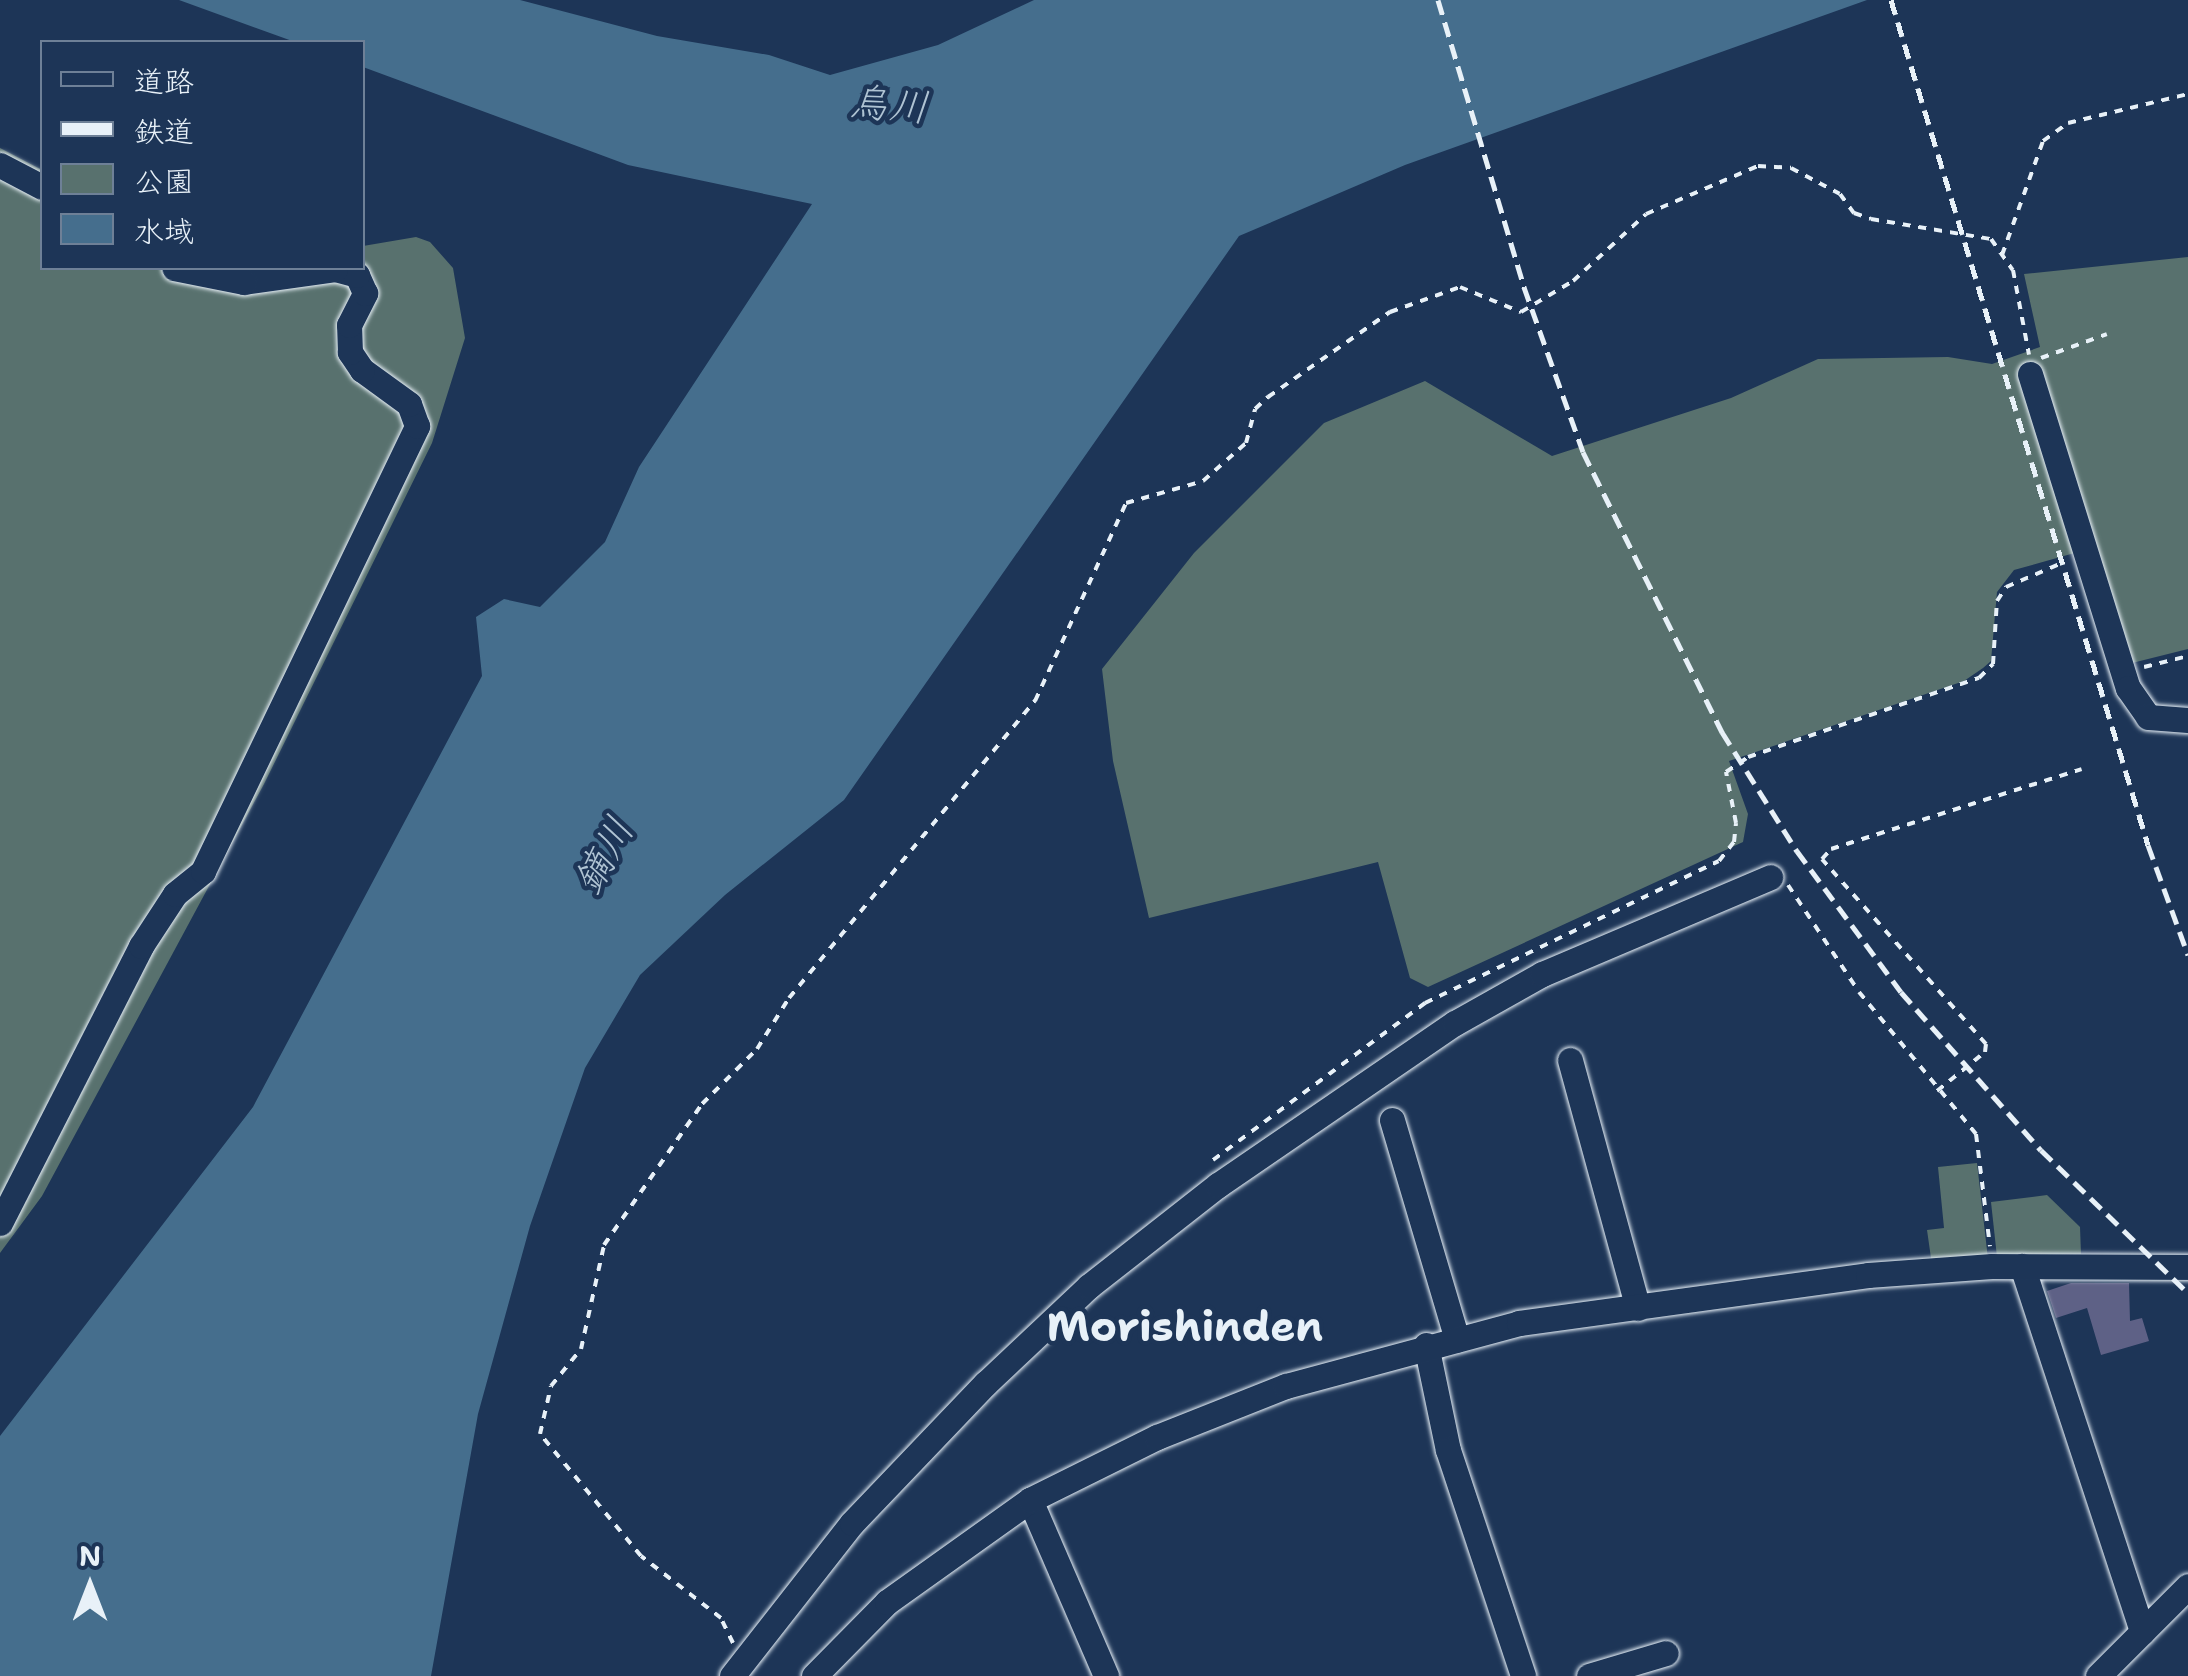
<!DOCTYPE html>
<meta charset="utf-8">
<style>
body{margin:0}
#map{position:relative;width:2188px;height:1676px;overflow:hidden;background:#1d3557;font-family:"Shantell Sans","Klee One",sans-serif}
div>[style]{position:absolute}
.green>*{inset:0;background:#58716e}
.water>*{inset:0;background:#456e8d}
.building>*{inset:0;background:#5e6186}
.path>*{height:4px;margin-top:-2px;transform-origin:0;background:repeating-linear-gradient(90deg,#e8f1f8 0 8px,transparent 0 16px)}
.roads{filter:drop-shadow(0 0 2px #e8f1f8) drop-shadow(0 0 2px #e8f1f8)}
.minor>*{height:25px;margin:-12.5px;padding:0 12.5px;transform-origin:12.5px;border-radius:12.5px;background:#1d3557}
.rail>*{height:5px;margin-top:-2.5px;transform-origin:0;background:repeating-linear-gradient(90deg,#e8f1f8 0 15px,transparent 0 23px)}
span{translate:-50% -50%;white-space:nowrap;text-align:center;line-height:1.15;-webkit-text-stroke:9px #1d3557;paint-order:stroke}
.water-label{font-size:40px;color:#afc3d3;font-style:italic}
.quarter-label{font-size:42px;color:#e8f1f8;font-weight:700}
.legend{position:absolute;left:40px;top:40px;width:325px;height:230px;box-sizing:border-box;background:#1d3557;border:2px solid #6e8097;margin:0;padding:12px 18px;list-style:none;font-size:30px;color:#e8f1f8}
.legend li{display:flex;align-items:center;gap:20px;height:50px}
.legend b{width:50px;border:2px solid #6e8097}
.north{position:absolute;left:40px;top:1536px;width:100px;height:100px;-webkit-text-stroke:8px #1d3557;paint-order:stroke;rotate:0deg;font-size:28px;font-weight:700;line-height:40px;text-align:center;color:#e8f1f8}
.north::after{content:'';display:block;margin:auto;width:35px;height:45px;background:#e8f1f8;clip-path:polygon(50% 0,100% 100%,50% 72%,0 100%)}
</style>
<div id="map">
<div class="green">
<i style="clip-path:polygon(0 148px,42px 170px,42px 268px,362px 268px,363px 246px,416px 237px,430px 242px,453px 268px,465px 338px,432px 443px,264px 784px,42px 1196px,0 1253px)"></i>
<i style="clip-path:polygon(2188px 257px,2188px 649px,2128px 664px,2078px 552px,2014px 570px,1997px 592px,1991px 661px,1983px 668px,1964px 681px,1729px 761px,1748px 814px,1743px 842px,1428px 987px,1410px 978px,1378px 862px,1149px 918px,1113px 761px,1102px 669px,1194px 553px,1324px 423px,1425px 381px,1552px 456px,1731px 398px,1818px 359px,1948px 357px,1992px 364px,2040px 347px,2024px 274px)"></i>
<i style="clip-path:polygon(1977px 1163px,1988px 1259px,1932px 1265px,1927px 1230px,1944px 1228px,1938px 1167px)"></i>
<i style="clip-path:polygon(2047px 1195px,2080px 1227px,2081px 1254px,1997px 1257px,1991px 1202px)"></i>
</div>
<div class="water">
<i style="clip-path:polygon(179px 0,520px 0,657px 36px,769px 55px,830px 75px,938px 45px,1034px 0,1867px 0,1405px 165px,1239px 236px,844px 800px,725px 895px,640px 975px,585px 1068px,530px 1226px,478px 1414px,431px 1676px,0 1676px,0 1436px,253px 1107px,482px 676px,476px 617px,504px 599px,540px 607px,605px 542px,639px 467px,812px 204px,628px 165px,363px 67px,362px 42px,295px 42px)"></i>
</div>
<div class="building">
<i style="clip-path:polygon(2071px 1283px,2129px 1283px,2130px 1321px,2142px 1318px,2149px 1341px,2101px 1355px,2087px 1308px,2056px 1318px,2047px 1291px)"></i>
</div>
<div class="path">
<i style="left:2002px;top:255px;width:121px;rotate:-70.2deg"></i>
<i style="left:2043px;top:141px;width:31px;rotate:-36deg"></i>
<i style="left:2068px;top:123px;width:123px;rotate:-13.6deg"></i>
<i style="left:2041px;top:358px;width:70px;rotate:-20deg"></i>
<i style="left:2144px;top:667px;width:45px;rotate:-14deg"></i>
<i style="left:1788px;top:885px;width:128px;rotate:56.4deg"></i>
<i style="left:1859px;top:992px;width:184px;rotate:50.5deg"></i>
<i style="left:1976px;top:1134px;width:113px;rotate:82.9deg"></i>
<i style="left:1937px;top:1091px;width:62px;rotate:-39.1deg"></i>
<i style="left:1985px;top:1052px;width:8px;rotate:-83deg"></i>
<i style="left:1986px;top:1044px;width:247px;rotate:-131.6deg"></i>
<i style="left:1822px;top:859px;width:13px;rotate:-48deg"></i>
<i style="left:1831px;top:849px;width:263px;rotate:-17.7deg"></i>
<i style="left:1213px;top:1160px;width:264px;rotate:-36.5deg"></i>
<i style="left:1425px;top:1003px;width:326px;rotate:-25.8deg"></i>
<i style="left:1719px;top:861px;width:24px;rotate:-52deg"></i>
<i style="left:1734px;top:842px;width:19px;rotate:-84deg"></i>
<i style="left:1736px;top:823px;width:52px;rotate:-101.1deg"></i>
<i style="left:1726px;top:772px;width:27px;rotate:-34deg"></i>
<i style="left:1748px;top:757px;width:244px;rotate:-18.9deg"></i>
<i style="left:1979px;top:678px;width:20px;rotate:-45deg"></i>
<i style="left:1993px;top:664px;width:63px;rotate:-86.4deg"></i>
<i style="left:1997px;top:601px;width:17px;rotate:-57deg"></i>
<i style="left:2006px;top:587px;width:63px;rotate:-23.3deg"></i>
<i style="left:733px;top:1643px;width:28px;rotate:-116deg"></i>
<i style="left:721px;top:1618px;width:101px;rotate:-142.2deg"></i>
<i style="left:641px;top:1556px;width:158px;rotate:-129.6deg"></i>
<i style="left:540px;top:1434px;width:49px;rotate:-77.1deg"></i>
<i style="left:551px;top:1386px;width:48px;rotate:-51deg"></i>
<i style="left:581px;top:1349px;width:107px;rotate:-77.5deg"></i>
<i style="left:604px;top:1245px;width:172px;rotate:-55.2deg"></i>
<i style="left:702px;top:1104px;width:78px;rotate:-45deg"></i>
<i style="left:757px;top:1049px;width:60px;rotate:-57.9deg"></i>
<i style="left:789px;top:998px;width:386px;rotate:-50.4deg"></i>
<i style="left:1035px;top:701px;width:218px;rotate:-65.3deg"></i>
<i style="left:1126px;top:503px;width:80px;rotate:-15.9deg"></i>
<i style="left:1203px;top:481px;width:57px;rotate:-41.5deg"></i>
<i style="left:1246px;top:443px;width:35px;rotate:-75deg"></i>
<i style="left:1255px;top:409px;width:18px;rotate:-43deg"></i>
<i style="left:1268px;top:397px;width:149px;rotate:-34.9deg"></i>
<i style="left:1390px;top:312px;width:74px;rotate:-19.7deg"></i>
<i style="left:1460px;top:287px;width:66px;rotate:22.3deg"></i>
<i style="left:1521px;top:312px;width:61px;rotate:-30.8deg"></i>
<i style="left:1573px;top:281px;width:99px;rotate:-42.5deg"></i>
<i style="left:1646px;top:214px;width:122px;rotate:-23.2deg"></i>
<i style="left:1758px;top:166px;width:33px;rotate:3deg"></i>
<i style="left:1791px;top:168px;width:55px;rotate:28deg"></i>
<i style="left:1840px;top:194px;width:24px;rotate:54deg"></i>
<i style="left:1854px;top:213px;width:18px;rotate:19deg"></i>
<i style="left:1871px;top:219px;width:122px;rotate:9.5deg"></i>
<i style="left:1991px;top:239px;width:38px;rotate:55deg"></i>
<i style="left:2013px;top:270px;width:86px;rotate:79.3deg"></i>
</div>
<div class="roads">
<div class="minor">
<i style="left:0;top:165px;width:47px;rotate:27.6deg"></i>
<i style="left:2030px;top:374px;width:329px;rotate:72.7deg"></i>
<i style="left:2128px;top:688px;width:35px;rotate:55deg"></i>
<i style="left:2148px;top:717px;width:40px;rotate:4.3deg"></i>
<i style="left:1570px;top:1060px;width:257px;rotate:74.7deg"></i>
<i style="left:1392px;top:1120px;width:229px;rotate:73.5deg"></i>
<i style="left:0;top:1223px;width:311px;rotate:-63deg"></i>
<i style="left:141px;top:946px;width:62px;rotate:-56.8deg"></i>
<i style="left:175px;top:894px;width:36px;rotate:-39deg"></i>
<i style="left:203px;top:871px;width:494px;rotate:-64.3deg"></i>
<i style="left:417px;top:426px;width:23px;rotate:-110deg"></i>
<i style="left:409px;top:404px;width:58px;rotate:-144.1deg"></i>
<i style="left:362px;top:370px;width:22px;rotate:-124deg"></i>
<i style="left:350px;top:352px;width:27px;rotate:-92deg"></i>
<i style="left:349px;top:325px;width:36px;rotate:-63deg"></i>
<i style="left:365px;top:293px;width:20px;rotate:-114deg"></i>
<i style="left:357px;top:275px;width:23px;rotate:-165deg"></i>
<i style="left:335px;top:269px;width:92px;rotate:171.9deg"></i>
<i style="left:244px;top:282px;width:71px;rotate:-168.7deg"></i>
<i style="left:2022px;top:1266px;width:385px;rotate:71.8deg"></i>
<i style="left:1426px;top:1345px;width:107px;rotate:78.2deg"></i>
<i style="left:1448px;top:1450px;width:238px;rotate:71.6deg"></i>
<i style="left:1030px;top:1500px;width:192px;rotate:66.6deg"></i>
<i style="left:732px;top:1676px;width:194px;rotate:-51.9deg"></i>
<i style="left:852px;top:1523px;width:194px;rotate:-46.3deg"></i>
<i style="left:986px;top:1383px;width:141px;rotate:-43.3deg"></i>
<i style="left:1089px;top:1286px;width:164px;rotate:-38.1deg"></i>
<i style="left:1218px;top:1185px;width:287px;rotate:-34.4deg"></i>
<i style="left:1455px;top:1023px;width:100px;rotate:-29.4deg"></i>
<i style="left:1542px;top:974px;width:248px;rotate:-23deg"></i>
<i style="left:814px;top:1676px;width:104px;rotate:-45.4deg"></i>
<i style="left:887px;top:1602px;width:176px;rotate:-35.5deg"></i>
<i style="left:1030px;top:1500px;width:142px;rotate:-26.4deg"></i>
<i style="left:1157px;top:1437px;width:139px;rotate:-21.6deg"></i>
<i style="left:1286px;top:1386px;width:241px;rotate:-15.1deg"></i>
<i style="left:1519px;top:1323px;width:352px;rotate:-7.8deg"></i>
<i style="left:1868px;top:1275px;width:124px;rotate:-4.2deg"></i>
<i style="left:1992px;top:1266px;width:196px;rotate:0.3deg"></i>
<i style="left:1589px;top:1676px;width:80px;rotate:-16.6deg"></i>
<i style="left:2098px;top:1676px;width:127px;rotate:-45deg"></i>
</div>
</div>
<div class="rail">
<i style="left:1438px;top:0;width:300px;rotate:73.3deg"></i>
<i style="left:1524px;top:287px;width:175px;rotate:70.3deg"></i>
<i style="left:1583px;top:452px;width:313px;rotate:63.6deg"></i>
<i style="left:1722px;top:732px;width:141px;rotate:57.8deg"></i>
<i style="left:1797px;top:851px;width:175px;rotate:53.6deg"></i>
<i style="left:1901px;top:992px;width:211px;rotate:48.5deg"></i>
<i style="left:2041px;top:1150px;width:205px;rotate:44.2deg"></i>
<i style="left:1891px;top:0;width:883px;rotate:73.08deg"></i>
<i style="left:2148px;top:845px;width:117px;rotate:70deg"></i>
</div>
<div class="water-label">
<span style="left:889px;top:104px;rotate:5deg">烏川</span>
<span style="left:603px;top:855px;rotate:-61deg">鏑川</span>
</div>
<div class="quarter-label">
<span style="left:1185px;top:1326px">Morishinden</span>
</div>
<ul class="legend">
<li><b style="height:12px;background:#1d3557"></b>道路</li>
<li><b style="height:12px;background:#e8f1f8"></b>鉄道</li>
<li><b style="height:28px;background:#58716e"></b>公園</li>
<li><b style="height:28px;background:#456e8d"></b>水域</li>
</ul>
<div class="north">N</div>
</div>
